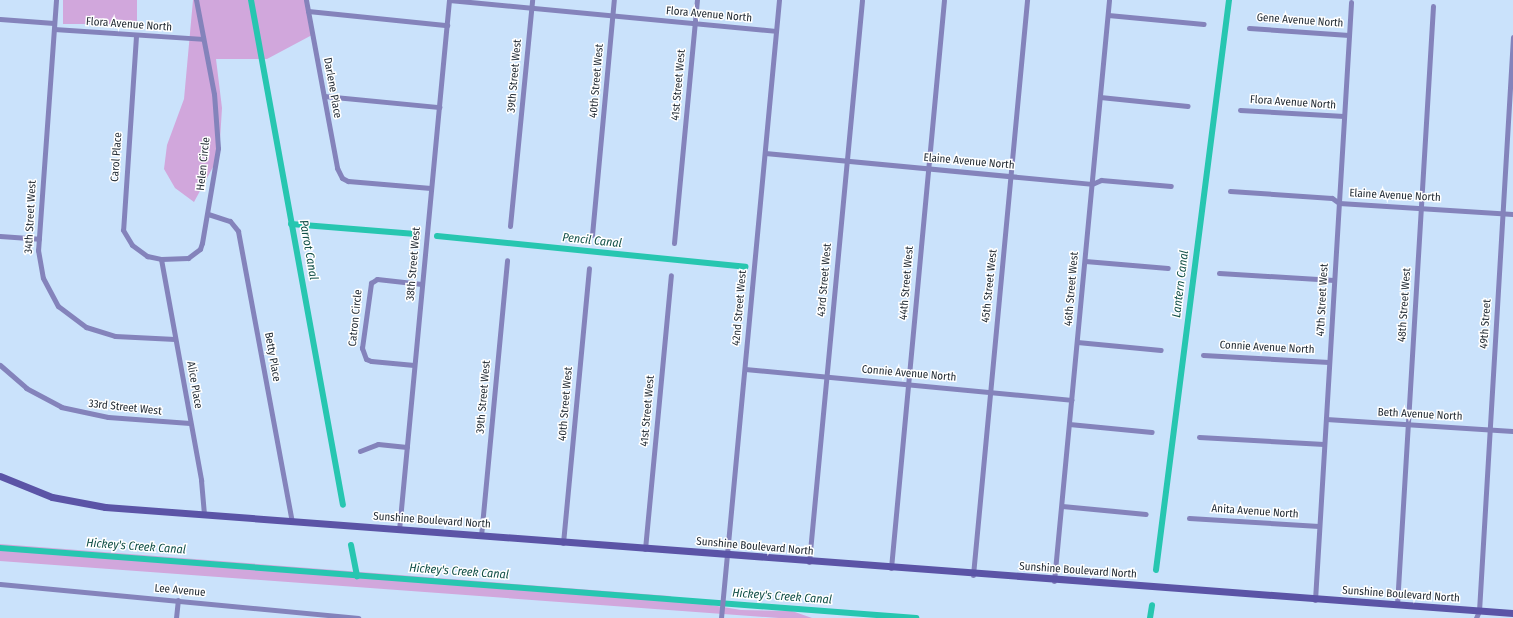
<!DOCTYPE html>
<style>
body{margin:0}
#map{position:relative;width:1513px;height:618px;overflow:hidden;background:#cae2fb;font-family:"Fira Sans Condensed",sans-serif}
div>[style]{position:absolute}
.green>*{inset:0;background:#d1a7dc;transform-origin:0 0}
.canal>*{height:6px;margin:-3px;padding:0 3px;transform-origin:3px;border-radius:3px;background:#27c6b0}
.street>*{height:5px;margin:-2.5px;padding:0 2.5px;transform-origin:2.5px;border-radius:2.5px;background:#8483bb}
.secondary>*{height:7px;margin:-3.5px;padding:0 3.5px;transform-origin:3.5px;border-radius:3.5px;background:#5b54a6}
span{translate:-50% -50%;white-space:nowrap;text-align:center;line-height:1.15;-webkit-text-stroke:3px #fff;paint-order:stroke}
.street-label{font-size:11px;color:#232c35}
.water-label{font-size:12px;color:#135148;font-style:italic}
</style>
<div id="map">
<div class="green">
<i style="left:63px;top:0;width:74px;height:24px"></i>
<i style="clip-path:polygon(193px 0,305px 0,312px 35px,267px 59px,216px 59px,222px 108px,219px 156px,194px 202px,175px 188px,164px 169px,167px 145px,184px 99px)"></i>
<i style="clip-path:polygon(0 544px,670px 596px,675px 599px,741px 610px,792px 611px,812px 618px,779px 618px,0 561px)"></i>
</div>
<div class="canal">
<i style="left:251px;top:0;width:513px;rotate:79.68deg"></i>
<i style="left:291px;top:224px;width:125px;rotate:4.6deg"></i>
<i style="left:437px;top:236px;width:310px;rotate:5.7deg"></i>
<i style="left:351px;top:545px;width:32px;rotate:79deg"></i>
<i style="left:0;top:548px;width:919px;rotate:4.37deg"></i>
<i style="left:1156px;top:570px;width:575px;rotate:-82.7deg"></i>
<i style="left:1150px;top:618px;width:13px;rotate:-81deg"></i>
</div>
<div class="street">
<i style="left:56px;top:0;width:251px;rotate:94.1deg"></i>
<i style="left:38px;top:250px;width:28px;rotate:80deg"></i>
<i style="left:43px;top:278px;width:32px;rotate:62deg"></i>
<i style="left:58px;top:306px;width:35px;rotate:37deg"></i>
<i style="left:86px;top:327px;width:30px;rotate:17deg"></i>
<i style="left:115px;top:336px;width:60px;rotate:2.9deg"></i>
<i style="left:306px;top:0;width:171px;rotate:79.5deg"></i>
<i style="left:337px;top:168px;width:11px;rotate:63deg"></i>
<i style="left:342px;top:178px;width:7px;rotate:27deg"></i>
<i style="left:348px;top:181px;width:83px;rotate:4.8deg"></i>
<i style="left:449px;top:0;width:328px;rotate:5.4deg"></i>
<i style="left:308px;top:11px;width:140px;rotate:5.8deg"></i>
<i style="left:1108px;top:15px;width:96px;rotate:5.4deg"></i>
<i style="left:0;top:19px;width:54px;rotate:4.2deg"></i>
<i style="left:1249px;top:28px;width:100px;rotate:4deg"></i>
<i style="left:54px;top:29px;width:149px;rotate:3.8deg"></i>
<i style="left:136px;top:36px;width:194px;rotate:93.8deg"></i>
<i style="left:123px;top:230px;width:17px;rotate:59deg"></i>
<i style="left:132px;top:245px;width:19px;rotate:36deg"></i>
<i style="left:147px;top:256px;width:14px;rotate:12deg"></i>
<i style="left:161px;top:259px;width:27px;rotate:-2deg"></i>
<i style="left:188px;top:258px;width:15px;rotate:-37deg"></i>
<i style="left:200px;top:249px;width:6px;rotate:-72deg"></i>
<i style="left:202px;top:243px;width:96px;rotate:-80.4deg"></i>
<i style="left:218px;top:148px;width:54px;rotate:-94.2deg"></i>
<i style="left:214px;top:94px;width:96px;rotate:-100.8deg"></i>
<i style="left:324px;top:96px;width:116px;rotate:5.5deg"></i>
<i style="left:1100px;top:97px;width:88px;rotate:5.8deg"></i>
<i style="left:1240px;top:110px;width:104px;rotate:3.3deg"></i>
<i style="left:765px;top:153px;width:328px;rotate:5.4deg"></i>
<i style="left:1092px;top:184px;width:10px;rotate:-24deg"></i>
<i style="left:1101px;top:180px;width:70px;rotate:4.9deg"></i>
<i style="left:1230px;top:191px;width:102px;rotate:3.9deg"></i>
<i style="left:1332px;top:198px;width:9px;rotate:36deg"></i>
<i style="left:1339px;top:203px;width:174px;rotate:3.6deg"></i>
<i style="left:208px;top:214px;width:23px;rotate:18deg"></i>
<i style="left:230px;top:221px;width:13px;rotate:51deg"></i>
<i style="left:238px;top:231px;width:296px;rotate:79.5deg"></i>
<i style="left:510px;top:226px;width:227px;rotate:-84.4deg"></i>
<i style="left:592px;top:235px;width:236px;rotate:-84.7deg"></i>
<i style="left:0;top:236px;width:39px;rotate:4deg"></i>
<i style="left:674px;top:243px;width:244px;rotate:-84.6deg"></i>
<i style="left:161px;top:259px;width:225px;rotate:79.7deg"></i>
<i style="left:201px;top:480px;width:35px;rotate:85deg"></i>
<i style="left:1085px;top:261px;width:83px;rotate:4.8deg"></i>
<i style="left:1219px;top:273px;width:115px;rotate:3.5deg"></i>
<i style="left:1077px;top:342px;width:84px;rotate:5.4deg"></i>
<i style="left:1203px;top:355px;width:126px;rotate:3.2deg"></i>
<i style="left:0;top:365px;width:35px;rotate:41deg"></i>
<i style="left:26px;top:388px;width:40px;rotate:28deg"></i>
<i style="left:61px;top:407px;width:48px;rotate:12deg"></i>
<i style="left:108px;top:417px;width:82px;rotate:4.2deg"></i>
<i style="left:414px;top:365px;width:43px;rotate:-174.7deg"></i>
<i style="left:371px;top:361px;width:5px;rotate:-158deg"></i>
<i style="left:366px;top:359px;width:12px;rotate:-110deg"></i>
<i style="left:362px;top:348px;width:66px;rotate:-82.1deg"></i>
<i style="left:371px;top:283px;width:7px;rotate:-34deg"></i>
<i style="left:377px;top:279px;width:45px;rotate:6.3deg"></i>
<i style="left:745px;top:369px;width:328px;rotate:5.4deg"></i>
<i style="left:1326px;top:419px;width:187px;rotate:3.7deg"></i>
<i style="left:1069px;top:424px;width:83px;rotate:5.5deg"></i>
<i style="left:1199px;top:437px;width:125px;rotate:3.2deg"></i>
<i style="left:360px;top:451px;width:19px;rotate:-21deg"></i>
<i style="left:378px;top:444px;width:29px;rotate:6deg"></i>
<i style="left:1062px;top:506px;width:84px;rotate:5.4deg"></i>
<i style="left:1189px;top:518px;width:130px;rotate:3.5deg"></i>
<i style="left:399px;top:530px;width:532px;rotate:-84.61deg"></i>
<i style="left:481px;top:536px;width:277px;rotate:-84.6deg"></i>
<i style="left:563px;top:543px;width:276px;rotate:-84.6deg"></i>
<i style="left:645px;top:549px;width:275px;rotate:-84.6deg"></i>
<i style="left:809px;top:562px;width:564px;rotate:-84.61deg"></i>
<i style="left:891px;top:568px;width:570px;rotate:-84.67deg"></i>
<i style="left:973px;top:575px;width:578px;rotate:-84.63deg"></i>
<i style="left:1054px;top:581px;width:584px;rotate:-84.59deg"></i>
<i style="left:0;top:584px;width:360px;rotate:5.4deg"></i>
<i style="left:1315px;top:600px;width:599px;rotate:-86.55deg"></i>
<i style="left:1397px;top:605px;width:600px;rotate:-86.56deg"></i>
<i style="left:176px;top:618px;width:18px;rotate:-84deg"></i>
<i style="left:721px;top:618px;width:621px;rotate:-84.64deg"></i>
<i style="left:1476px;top:618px;width:8px;rotate:-67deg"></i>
<i style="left:1479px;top:611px;width:575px;rotate:-86.61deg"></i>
</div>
<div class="secondary">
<i style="left:0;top:476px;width:56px;rotate:22deg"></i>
<i style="left:52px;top:497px;width:54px;rotate:10.7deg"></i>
<i style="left:105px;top:507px;width:1412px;rotate:4.31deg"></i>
</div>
<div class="street-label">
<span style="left:709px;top:15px;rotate:5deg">Flora Avenue North</span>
<span style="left:1300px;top:21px;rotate:4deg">Gene Avenue North</span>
<span style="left:129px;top:25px;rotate:4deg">Flora Avenue North</span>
<span style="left:515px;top:76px;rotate:-85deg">39th Street West</span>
<span style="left:597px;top:81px;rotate:-85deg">40th Street West</span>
<span style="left:679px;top:85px;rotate:-85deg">41st Street West</span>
<span style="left:332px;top:88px;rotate:80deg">Darlene Place</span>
<span style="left:1293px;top:103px;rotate:4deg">Flora Avenue North</span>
<span style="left:117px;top:157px;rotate:-86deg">Carol Place</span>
<span style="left:969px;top:162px;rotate:5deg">Elaine Avenue North</span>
<span style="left:204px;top:164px;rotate:-84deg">Helen Circle</span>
<span style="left:1395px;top:196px;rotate:3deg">Elaine Avenue North</span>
<span style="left:31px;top:217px;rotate:-87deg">34th Street West</span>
<span style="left:414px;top:264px;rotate:-85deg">38th Street West</span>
<span style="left:825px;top:280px;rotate:-85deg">43rd Street West</span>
<span style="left:907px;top:283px;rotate:-85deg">44th Street West</span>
<span style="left:990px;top:286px;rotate:-84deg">45th Street West</span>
<span style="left:1072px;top:289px;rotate:-85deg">46th Street West</span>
<span style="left:1323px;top:300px;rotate:-87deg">47th Street West</span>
<span style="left:1405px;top:305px;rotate:-86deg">48th Street West</span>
<span style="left:740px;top:308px;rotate:-85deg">42nd Street West</span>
<span style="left:356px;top:318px;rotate:-84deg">Catron Circle</span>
<span style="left:1486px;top:324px;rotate:-86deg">49th Street</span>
<span style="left:1267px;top:348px;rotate:3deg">Connie Avenue North</span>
<span style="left:272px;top:357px;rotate:80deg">Betty Place</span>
<span style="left:909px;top:374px;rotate:5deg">Connie Avenue North</span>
<span style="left:194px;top:385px;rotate:80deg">Alice Place</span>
<span style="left:484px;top:397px;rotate:-85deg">39th Street West</span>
<span style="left:566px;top:404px;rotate:-85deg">40th Street West</span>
<span style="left:125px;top:408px;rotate:6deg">33rd Street West</span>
<span style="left:648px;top:411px;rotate:-85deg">41st Street West</span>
<span style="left:1420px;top:415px;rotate:3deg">Beth Avenue North</span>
<span style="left:1255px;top:512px;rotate:4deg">Anita Avenue North</span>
<span style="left:432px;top:521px;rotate:4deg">Sunshine Boulevard North</span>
<span style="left:755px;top:547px;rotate:5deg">Sunshine Boulevard North</span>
<span style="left:1078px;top:571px;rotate:4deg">Sunshine Boulevard North</span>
<span style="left:180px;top:591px;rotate:5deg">Lee Avenue</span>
<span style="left:1401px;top:595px;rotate:4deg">Sunshine Boulevard North</span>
</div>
<div class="water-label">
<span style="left:592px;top:241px;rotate:6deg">Pencil Canal</span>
<span style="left:308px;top:250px;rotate:80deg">Parrot Canal</span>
<span style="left:1181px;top:284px;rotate:-83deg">Lantern Canal</span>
<span style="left:136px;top:547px;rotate:4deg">Hickey's Creek Canal</span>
<span style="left:459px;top:572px;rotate:4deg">Hickey's Creek Canal</span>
<span style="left:782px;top:597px;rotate:4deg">Hickey's Creek Canal</span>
</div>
</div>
